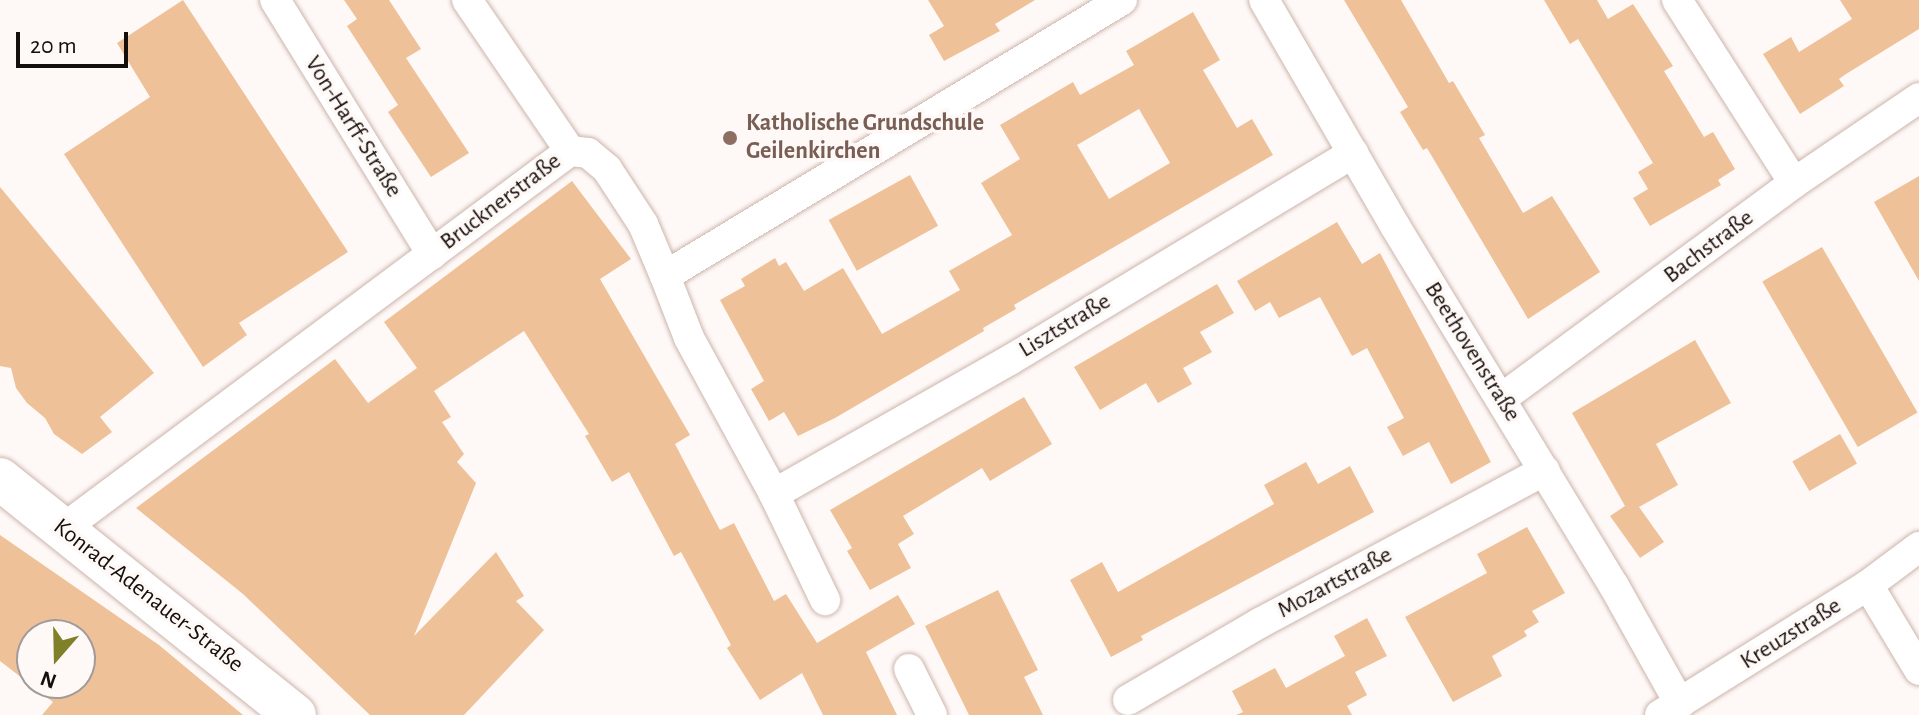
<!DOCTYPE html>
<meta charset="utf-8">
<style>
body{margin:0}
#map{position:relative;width:1919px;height:715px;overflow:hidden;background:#fef9f7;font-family:"Alegreya Sans",sans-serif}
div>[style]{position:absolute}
.building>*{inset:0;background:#eec199;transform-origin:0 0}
.roads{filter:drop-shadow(0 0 2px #cdb4ab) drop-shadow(0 0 2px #cdb4ab)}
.street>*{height:30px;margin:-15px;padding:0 15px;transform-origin:15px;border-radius:15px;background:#fff}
.secondary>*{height:42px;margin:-21px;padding:0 21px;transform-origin:21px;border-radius:21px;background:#fff}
.dots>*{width:22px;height:22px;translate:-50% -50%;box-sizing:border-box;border:4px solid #fef9f7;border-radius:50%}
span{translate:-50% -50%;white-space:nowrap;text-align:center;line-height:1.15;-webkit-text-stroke:7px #fef9f7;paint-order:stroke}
.education-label{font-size:24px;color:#785e54;font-weight:700}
.left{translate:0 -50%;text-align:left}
.street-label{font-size:24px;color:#160e0b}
.north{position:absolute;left:16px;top:619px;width:80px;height:80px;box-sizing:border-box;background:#fef9f7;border:2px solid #a19b99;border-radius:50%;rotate:200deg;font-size:22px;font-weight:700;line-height:32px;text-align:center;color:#160e0b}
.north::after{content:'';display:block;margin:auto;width:28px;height:36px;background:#808028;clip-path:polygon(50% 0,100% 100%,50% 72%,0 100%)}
.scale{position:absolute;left:16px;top:32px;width:112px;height:36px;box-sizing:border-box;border:4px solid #160e0b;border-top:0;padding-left:10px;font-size:24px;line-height:28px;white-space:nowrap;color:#160e0b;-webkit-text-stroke:6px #fef9f7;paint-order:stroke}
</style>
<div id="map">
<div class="building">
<i style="clip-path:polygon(183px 0,348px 252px,239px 323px,247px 335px,203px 367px,64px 154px,150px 97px,117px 43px)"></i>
<i style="clip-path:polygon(344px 0,389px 0,421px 49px,406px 58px,469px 153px,431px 177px,388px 112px,398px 105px,347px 26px,357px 19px)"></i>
<i style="clip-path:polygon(928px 0,1035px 0,995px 24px,1000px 31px,944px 61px,929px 35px,944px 26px)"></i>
<i style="clip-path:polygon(1344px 0,1401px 0,1449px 83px,1453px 81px,1485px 135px,1479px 138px,1523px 213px,1552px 196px,1600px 272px,1528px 319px,1427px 148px,1423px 150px,1400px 112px,1408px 107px)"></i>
<i style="clip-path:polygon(1544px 0,1597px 0,1608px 19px,1633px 4px,1673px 66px,1664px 71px,1704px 137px,1713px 132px,1735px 169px,1718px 180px,1721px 185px,1650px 226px,1633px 198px,1648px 189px,1638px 172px,1653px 163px,1578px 39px,1570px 44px)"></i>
<i style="clip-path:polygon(1840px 0,1919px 0,1919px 29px,1846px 74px,1839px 79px,1844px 86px,1800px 114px,1763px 54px,1791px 37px,1799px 52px,1852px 19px)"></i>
<i style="clip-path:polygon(evenodd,1193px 12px,1220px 60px,1203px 70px,1237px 128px,1252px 119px,1273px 155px,1014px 305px,1016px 309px,983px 328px,984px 331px,835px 418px,798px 436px,784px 412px,769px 421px,751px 389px,764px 381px,720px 300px,745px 286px,741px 279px,775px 258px,779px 266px,786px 262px,804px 291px,843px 268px,882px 334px,960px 290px,949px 271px,1012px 235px,981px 183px,1020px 159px,1000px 125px,1073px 82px,1080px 95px,1134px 65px,1126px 51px,1193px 12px,1139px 109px,1170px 163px,1109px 199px,1077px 145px,1139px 109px)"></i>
<i style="left:910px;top:175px;width:58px;height:93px;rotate:61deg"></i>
<i style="clip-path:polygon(1919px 176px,1919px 281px,1874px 202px)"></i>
<i style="clip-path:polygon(572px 181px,631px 259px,600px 279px,690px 435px,675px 444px,720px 530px,734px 523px,774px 601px,786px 594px,817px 643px,898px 595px,915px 624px,866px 652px,897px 715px,823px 715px,802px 673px,760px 700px,727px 648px,731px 645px,681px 552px,674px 556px,629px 472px,612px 482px,585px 436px,589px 434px,524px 331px,434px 391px,451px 417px,442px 422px,464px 454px,457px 462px,476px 483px,414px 636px,496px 552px,524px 596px,516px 601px,544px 630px,464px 715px,370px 715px,243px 594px,136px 508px,335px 359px,368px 403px,417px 368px,384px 322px)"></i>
<i style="clip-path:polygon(0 187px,154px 373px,100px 417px,112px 432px,82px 454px,54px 434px,45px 418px,27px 403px,16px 388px,11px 368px,0 366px)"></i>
<i style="clip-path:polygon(1337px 222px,1362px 264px,1380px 253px,1491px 462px,1451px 484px,1429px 442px,1403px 456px,1387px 427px,1404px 418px,1367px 348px,1352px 356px,1320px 297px,1279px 318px,1270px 302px,1255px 311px,1237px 281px)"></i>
<i style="left:1822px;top:247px;width:191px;height:69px;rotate:60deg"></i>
<i style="clip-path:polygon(1217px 284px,1234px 313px,1200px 332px,1212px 352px,1183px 368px,1192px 384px,1158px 403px,1146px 383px,1100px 410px,1074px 367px)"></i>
<i style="clip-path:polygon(1695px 340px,1731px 403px,1656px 444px,1678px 485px,1639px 507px,1664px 542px,1640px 558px,1610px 516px,1625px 506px,1572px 413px)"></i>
<i style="clip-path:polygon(1024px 397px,1052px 444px,990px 481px,982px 468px,903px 516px,914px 534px,898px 544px,911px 568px,870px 590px,847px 551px,852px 548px,830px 510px)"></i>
<i style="left:1840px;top:434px;width:34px;height:55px;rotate:60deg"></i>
<i style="clip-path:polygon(1306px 462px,1318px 484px,1350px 466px,1374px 512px,1141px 636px,1143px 640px,1111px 657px,1070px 580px,1102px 562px,1118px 592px,1274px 504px,1264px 485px)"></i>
<i style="clip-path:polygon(1527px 527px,1565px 593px,1532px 611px,1539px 622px,1524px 631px,1527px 636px,1492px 656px,1502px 676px,1453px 702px,1405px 617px,1487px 573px,1477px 554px)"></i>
<i style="clip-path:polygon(evenodd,0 535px,159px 645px,243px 715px,42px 715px,53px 702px,0 661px,0 535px,32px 635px,80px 635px,80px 683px,32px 683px,32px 635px)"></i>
<i style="clip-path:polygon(998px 590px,1038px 670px,1024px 677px,1043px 715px,969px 715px,925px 626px)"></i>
<i style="clip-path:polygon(1367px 618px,1387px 656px,1355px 672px,1367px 695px,1347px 706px,1352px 715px,1236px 715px,1243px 712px,1232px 691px,1275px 668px,1286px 688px,1345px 656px,1334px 636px)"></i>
</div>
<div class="roads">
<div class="street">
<i style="left:275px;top:0;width:299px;rotate:58.3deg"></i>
<i style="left:467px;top:0;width:183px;rotate:55.7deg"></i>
<i style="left:1264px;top:0;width:261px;rotate:59.9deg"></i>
<i style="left:1395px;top:226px;width:421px;rotate:58.7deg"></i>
<i style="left:1614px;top:586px;width:135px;rotate:60.8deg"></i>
<i style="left:1677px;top:0;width:217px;rotate:57.4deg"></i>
<i style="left:665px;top:276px;width:66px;rotate:68.8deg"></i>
<i style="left:689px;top:338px;width:178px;rotate:61.4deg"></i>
<i style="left:774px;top:494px;width:118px;rotate:64.3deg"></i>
<i style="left:1501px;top:399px;width:364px;rotate:-36.4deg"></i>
<i style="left:1794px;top:183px;width:151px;rotate:-34.2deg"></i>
<i style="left:774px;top:494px;width:271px;rotate:-29.6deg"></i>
<i style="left:1010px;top:360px;width:401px;rotate:-31.1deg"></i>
<i style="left:64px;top:528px;width:631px;rotate:-36.69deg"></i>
<i style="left:570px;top:151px;width:18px;rotate:6deg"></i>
<i style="left:588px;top:153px;width:25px;rotate:40deg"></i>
<i style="left:607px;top:169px;width:66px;rotate:56.8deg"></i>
<i style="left:643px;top:224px;width:56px;rotate:67.1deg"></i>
<i style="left:665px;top:276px;width:534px;rotate:-31.13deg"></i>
<i style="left:1868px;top:585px;width:99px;rotate:59deg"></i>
<i style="left:909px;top:669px;width:51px;rotate:63.4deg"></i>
<i style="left:1128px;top:700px;width:153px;rotate:-30.3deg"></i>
<i style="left:1260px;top:623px;width:323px;rotate:-28.2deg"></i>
<i style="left:1660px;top:715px;width:245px;rotate:-32deg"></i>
<i style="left:1868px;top:585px;width:64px;rotate:-36.7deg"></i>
</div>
<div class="secondary">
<i style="left:0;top:479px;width:378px;rotate:38.7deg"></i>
</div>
</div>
<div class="dots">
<i style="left:730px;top:138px;background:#8d6e63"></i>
</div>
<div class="education-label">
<span class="left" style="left:746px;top:138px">Katholische Grundschule<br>Geilenkirchen</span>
</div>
<div class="street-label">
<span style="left:353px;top:127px;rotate:58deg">Von-Harff-Straße</span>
<span style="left:501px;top:202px;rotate:-37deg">Brucknerstraße</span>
<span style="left:1709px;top:247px;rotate:-37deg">Bachstraße</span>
<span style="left:1065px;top:326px;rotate:-31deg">Lisztstraße</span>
<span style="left:1472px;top:352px;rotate:58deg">Beethovenstraße</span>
<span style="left:1335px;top:583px;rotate:-28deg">Mozartstraße</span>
<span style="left:148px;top:596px;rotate:38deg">Konrad-Adenauer-Straße</span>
<span style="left:1791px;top:634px;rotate:-32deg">Kreuzstraße</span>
</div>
<div class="north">N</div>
<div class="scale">20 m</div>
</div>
